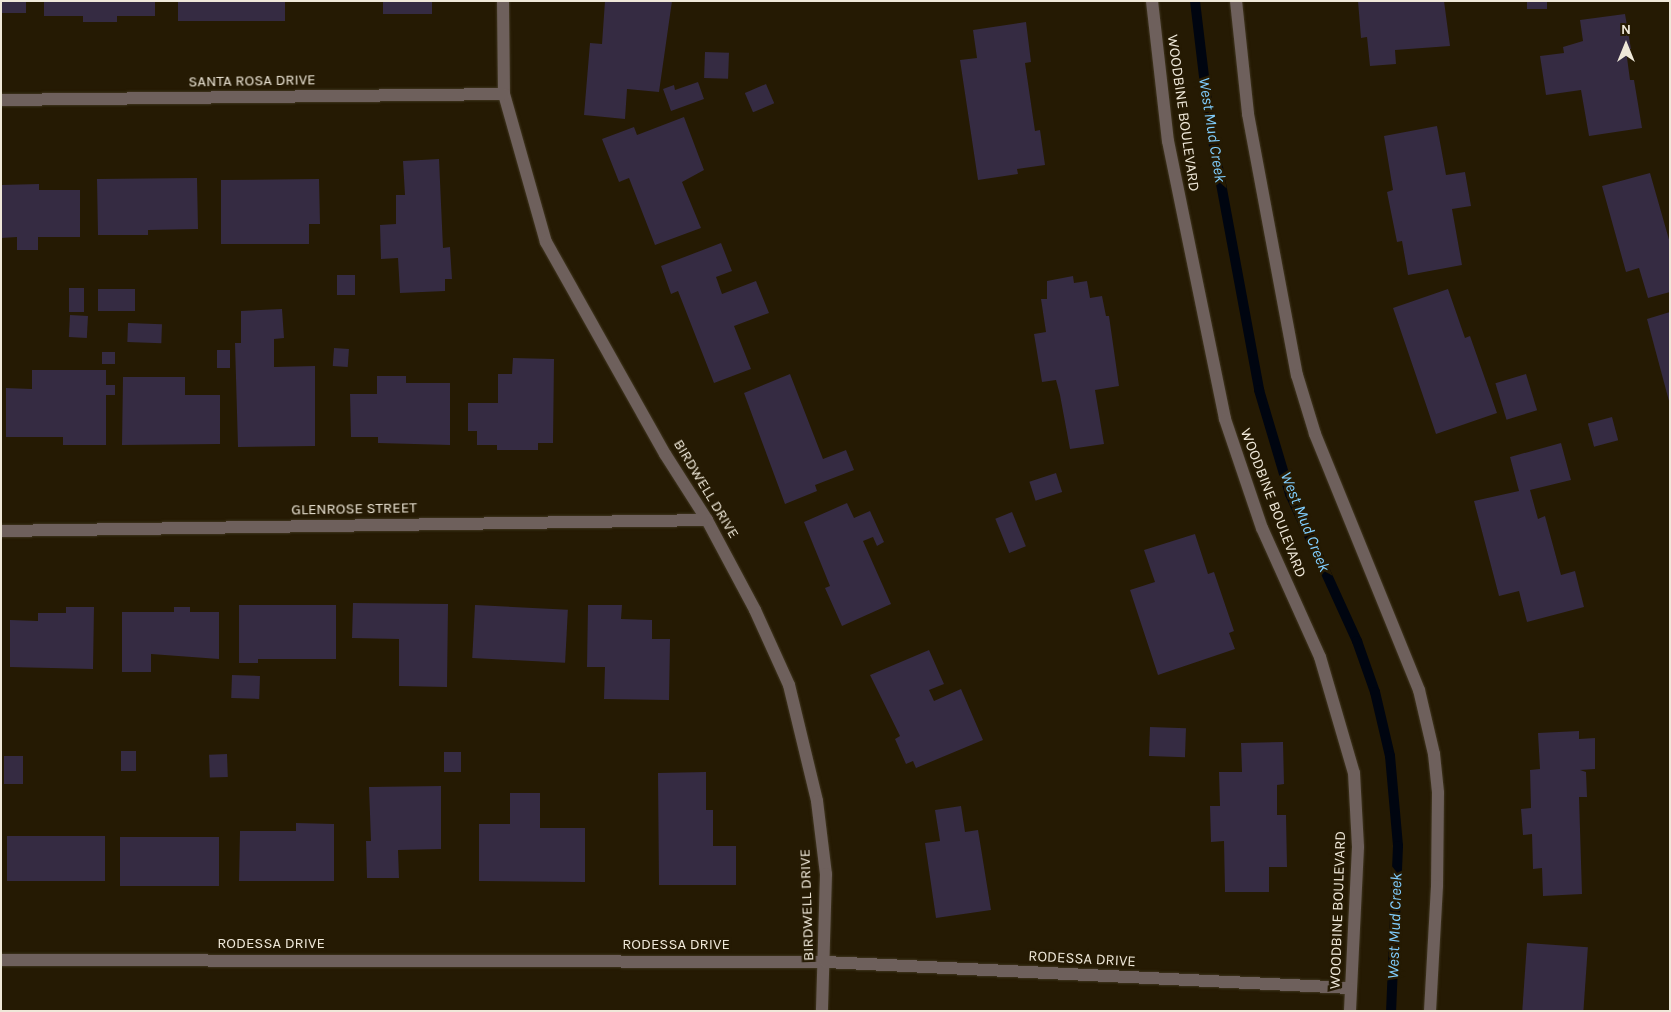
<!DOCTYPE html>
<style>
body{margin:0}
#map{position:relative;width:1671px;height:1012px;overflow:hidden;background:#251a03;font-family:Karla,sans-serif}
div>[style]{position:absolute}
.stream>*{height:10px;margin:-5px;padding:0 5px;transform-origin:5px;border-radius:5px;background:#000510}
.building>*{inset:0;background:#352b42;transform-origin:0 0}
.roads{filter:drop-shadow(0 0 1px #413721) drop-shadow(0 0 1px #413721)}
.minor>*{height:12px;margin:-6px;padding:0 6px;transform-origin:6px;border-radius:6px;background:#6e605c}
span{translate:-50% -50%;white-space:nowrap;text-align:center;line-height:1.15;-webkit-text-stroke:5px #251a03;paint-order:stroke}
.street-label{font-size:15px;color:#efe8d9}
.water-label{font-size:16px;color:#81cefe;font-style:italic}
.frame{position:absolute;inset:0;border:2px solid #efe8d9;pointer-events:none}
.north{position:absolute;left:1601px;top:20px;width:50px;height:50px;-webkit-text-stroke:4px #251a03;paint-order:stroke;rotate:0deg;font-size:14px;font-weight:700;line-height:20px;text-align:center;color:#efe8d9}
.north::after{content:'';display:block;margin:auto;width:18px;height:22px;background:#efe8d9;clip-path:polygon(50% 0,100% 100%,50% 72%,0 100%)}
</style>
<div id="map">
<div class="stream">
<i style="left:1195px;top:1px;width:119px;rotate:83.2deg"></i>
<i style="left:1209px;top:119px;width:276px;rotate:79.5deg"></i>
<i style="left:1259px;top:390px;width:109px;rotate:73.4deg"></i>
<i style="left:1290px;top:494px;width:162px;rotate:65.5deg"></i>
<i style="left:1357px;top:641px;width:54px;rotate:70.6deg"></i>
<i style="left:1375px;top:692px;width:66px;rotate:76.8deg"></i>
<i style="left:1390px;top:756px;width:90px;rotate:84.9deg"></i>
<i style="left:1398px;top:846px;width:165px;rotate:92.4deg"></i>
</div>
<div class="building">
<i style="left:1px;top:1px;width:25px;height:12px"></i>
<i style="clip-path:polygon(44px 1px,155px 1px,155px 16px,117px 16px,117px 22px,83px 22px,83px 16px,44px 16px)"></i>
<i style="left:178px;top:1px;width:107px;height:20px"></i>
<i style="left:383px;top:1px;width:49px;height:13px"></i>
<i style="clip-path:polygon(605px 1px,672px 1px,659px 92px,627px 89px,625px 119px,584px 115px,590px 43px,602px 44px)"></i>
<i style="clip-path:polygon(1358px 1px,1444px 1px,1450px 46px,1395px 50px,1396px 64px,1370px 66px,1367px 37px,1361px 38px)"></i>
<i style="left:1527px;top:1px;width:20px;height:8px"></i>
<i style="clip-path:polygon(1625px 14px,1631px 49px,1626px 50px,1630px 80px,1634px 80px,1642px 128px,1589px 136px,1581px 90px,1546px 95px,1540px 56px,1564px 53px,1563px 47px,1583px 41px,1580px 20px)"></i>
<i style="clip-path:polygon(1026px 22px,1031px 62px,1025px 63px,1035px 131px,1040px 130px,1045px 165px,1017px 169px,1018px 174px,978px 180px,960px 60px,977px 58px,973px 30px)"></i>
<i style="left:705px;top:52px;width:24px;height:26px;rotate:2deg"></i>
<i style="clip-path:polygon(698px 82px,704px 99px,671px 111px,663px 89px,674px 85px,675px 90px)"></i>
<i style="left:766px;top:84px;width:21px;height:23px;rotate:67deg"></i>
<i style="clip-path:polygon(684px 117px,704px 170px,682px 182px,701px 228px,655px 245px,629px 178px,619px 182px,602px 139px,634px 127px,637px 135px)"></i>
<i style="clip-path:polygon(1437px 126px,1446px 175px,1465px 172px,1471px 206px,1452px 209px,1462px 265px,1408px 275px,1402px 241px,1397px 242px,1387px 192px,1393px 190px,1384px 136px)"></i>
<i style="clip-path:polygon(439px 159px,443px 248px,450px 247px,452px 279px,445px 279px,445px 291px,400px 293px,398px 258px,381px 259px,380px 225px,396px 224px,396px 195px,405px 195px,403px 161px)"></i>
<i style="clip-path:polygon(1650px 173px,1670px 243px,1670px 292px,1648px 298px,1639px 268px,1626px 272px,1602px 186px)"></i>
<i style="clip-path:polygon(197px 178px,198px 229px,148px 230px,148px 235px,98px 235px,97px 179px)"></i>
<i style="clip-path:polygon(319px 179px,320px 224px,309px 224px,309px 244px,221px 244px,221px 180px)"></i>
<i style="clip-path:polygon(39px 184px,39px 190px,80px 190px,80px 237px,38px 237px,38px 250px,17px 250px,17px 237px,1px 238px,1px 185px)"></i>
<i style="clip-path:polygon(721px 243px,732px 271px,716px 277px,722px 294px,756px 281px,769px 313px,734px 326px,751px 369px,714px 383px,678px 291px,671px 294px,661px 266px)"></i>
<i style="left:337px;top:275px;width:18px;height:20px"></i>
<i style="clip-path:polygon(1073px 276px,1074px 283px,1087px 281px,1090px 298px,1102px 296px,1106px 316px,1109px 316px,1119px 386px,1095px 390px,1104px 444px,1070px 449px,1060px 395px,1056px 380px,1042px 382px,1034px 334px,1046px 332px,1041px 299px,1047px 299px,1047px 281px)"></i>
<i style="left:69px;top:288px;width:15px;height:24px"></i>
<i style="left:98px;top:289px;width:37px;height:22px"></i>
<i style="clip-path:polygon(1448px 289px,1465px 338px,1470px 336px,1497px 413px,1436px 434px,1393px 308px)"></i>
<i style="clip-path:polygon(282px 309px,284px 338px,274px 339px,274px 367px,315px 366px,315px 446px,238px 447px,235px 343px,241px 343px,241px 311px)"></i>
<i style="clip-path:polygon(1670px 312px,1670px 401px,1669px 401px,1647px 319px)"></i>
<i style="left:70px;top:315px;width:18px;height:22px;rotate:3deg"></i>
<i style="left:128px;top:323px;width:34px;height:19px;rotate:2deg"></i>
<i style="left:334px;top:348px;width:15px;height:18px;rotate:4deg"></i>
<i style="left:217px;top:350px;width:13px;height:18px"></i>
<i style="left:102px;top:352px;width:13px;height:12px"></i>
<i style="clip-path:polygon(513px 358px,554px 359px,553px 443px,538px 443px,538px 450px,497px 450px,497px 445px,477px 445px,477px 431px,468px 431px,468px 403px,498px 403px,498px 374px,512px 374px)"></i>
<i style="clip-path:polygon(32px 370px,106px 370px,106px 385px,115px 385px,115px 395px,106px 395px,106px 445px,63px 445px,63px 437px,6px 437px,6px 388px,32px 389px)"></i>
<i style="clip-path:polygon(790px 374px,823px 459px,846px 450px,854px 470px,815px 485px,817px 491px,785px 504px,744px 393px)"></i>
<i style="left:1526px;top:374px;width:38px;height:32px;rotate:73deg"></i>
<i style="clip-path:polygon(377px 376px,406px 376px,406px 383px,450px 383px,450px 445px,378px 443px,378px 437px,351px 437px,350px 394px,377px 394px)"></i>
<i style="clip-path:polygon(123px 377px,185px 377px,185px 395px,220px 395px,220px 444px,122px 445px)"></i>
<i style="left:1612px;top:417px;width:24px;height:25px;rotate:75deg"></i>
<i style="clip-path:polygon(1561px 443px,1571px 480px,1530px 490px,1538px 519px,1545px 516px,1561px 575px,1575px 571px,1584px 607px,1527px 622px,1519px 591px,1499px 596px,1474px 501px,1519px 491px,1510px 457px)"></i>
<i style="left:1056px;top:473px;width:20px;height:28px;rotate:72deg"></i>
<i style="clip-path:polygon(847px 503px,854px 518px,870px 511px,884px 542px,877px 546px,873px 537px,863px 541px,891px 604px,842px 626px,825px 588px,830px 586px,804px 522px)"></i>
<i style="left:1012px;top:512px;width:37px;height:18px;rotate:68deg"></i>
<i style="clip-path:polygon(1195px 534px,1208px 574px,1214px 572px,1234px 631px,1229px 633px,1235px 649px,1158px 675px,1130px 590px,1155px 582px,1144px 550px)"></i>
<i style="clip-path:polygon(353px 603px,448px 604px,447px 687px,399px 686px,399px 639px,352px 638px)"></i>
<i style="clip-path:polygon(239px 605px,336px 605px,336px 659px,258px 659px,258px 663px,239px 663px)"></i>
<i style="left:475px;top:605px;width:93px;height:53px;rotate:3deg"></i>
<i style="clip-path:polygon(588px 605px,622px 605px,621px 619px,652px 620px,652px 639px,670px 639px,669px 700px,604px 699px,605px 667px,587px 667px)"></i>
<i style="clip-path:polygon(66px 607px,94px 607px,93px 669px,10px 667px,10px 620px,38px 621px,38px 613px,66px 613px)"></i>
<i style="clip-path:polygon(174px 607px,190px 607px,190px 612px,219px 612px,219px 659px,151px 654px,151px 672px,122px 672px,122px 612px,174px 612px)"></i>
<i style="clip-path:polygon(929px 650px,944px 684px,929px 690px,934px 701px,961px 689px,983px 740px,916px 768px,913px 761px,906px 764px,895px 739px,900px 736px,870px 675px)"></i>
<i style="left:232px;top:675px;width:28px;height:23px;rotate:2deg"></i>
<i style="left:1150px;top:727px;width:36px;height:29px;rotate:2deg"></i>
<i style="clip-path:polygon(1579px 731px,1579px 739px,1595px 738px,1595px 769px,1580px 770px,1586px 772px,1587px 797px,1579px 797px,1582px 894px,1543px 896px,1542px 868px,1533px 869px,1532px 834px,1523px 835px,1521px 809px,1531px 808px,1530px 770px,1540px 769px,1538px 733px)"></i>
<i style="clip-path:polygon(1283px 742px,1284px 784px,1277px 785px,1277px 815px,1286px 815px,1287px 867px,1269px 867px,1269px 892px,1225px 892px,1224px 841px,1211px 842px,1210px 806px,1220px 806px,1219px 772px,1242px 772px,1241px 743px)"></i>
<i style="left:121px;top:751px;width:15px;height:20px"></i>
<i style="left:444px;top:752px;width:17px;height:20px"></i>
<i style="left:227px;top:754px;width:23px;height:18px;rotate:88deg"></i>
<i style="left:4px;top:756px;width:19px;height:28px"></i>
<i style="clip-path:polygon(706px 772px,706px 810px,713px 810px,713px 846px,736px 846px,736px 885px,659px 885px,658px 773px)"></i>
<i style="clip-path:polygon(441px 786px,441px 849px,398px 850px,399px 878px,367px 878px,366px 841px,371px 841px,369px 787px)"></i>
<i style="clip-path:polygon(510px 793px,540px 793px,540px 828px,585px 828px,585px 882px,479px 881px,479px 824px,510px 824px)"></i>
<i style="clip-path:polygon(961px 806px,965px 832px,978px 830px,991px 910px,936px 918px,925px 843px,940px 841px,935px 810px)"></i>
<i style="clip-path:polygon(296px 823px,334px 824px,334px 881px,239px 881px,240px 831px,296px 831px)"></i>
<i style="left:105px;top:836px;width:45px;height:98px;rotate:90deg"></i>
<i style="left:120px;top:837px;width:99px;height:49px"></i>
<i style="left:1527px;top:943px;width:61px;height:68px;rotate:4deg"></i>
</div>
<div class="roads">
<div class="minor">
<i style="left:503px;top:1px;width:93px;rotate:89.4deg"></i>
<i style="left:504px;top:94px;width:154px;rotate:74.2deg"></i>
<i style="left:546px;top:242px;width:243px;rotate:60.7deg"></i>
<i style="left:665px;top:454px;width:78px;rotate:57.5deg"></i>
<i style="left:707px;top:520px;width:102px;rotate:61.9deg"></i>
<i style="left:755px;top:610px;width:82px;rotate:65.6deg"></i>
<i style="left:789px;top:685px;width:119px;rotate:76.4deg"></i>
<i style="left:817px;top:801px;width:74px;rotate:83deg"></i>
<i style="left:826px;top:874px;width:137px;rotate:91.7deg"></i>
<i style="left:1152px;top:1px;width:141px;rotate:83.5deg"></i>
<i style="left:1168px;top:141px;width:284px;rotate:78.4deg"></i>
<i style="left:1225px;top:419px;width:115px;rotate:71.3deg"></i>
<i style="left:1262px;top:528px;width:141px;rotate:65.8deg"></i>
<i style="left:1320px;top:657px;width:121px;rotate:73.7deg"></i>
<i style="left:1354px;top:773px;width:74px;rotate:86.9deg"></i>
<i style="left:1358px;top:847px;width:164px;rotate:92.8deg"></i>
<i style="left:1236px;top:1px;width:114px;rotate:83.9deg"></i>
<i style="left:1248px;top:114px;width:266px;rotate:79.4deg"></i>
<i style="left:1297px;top:375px;width:62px;rotate:73deg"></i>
<i style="left:1315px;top:434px;width:276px;rotate:67.9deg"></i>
<i style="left:1419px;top:690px;width:66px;rotate:76.8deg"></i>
<i style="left:1434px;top:754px;width:39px;rotate:84deg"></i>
<i style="left:1438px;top:793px;width:93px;rotate:90.6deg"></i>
<i style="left:1437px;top:886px;width:125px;rotate:93.2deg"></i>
<i style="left:1px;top:100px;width:503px;rotate:-0.68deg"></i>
<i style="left:1px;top:531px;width:706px;rotate:-0.89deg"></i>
<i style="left:1px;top:960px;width:825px;rotate:0.14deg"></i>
<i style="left:826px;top:962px;width:526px;rotate:2.84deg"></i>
</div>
</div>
<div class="street-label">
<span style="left:252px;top:81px;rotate:-1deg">SANTA ROSA DRIVE</span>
<span style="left:1183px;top:113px;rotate:82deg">WOODBINE BOULEVARD</span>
<span style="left:706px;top:489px;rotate:59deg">BIRDWELL DRIVE</span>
<span style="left:1273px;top:503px;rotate:69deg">WOODBINE BOULEVARD</span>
<span style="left:354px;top:509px;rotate:-1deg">GLENROSE STREET</span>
<span style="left:807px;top:905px;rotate:-92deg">BIRDWELL DRIVE</span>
<span style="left:1338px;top:910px;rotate:-88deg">WOODBINE BOULEVARD</span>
<span style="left:271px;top:944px">RODESSA DRIVE</span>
<span style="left:676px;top:945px">RODESSA DRIVE</span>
<span style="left:1082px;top:959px;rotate:3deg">RODESSA DRIVE</span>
</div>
<div class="water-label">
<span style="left:1212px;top:130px;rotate:81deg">West Mud Creek</span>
<span style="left:1305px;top:522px;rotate:68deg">West Mud Creek</span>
<span style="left:1395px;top:926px;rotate:-88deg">West Mud Creek</span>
</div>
<div class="frame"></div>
<div class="north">N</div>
</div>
